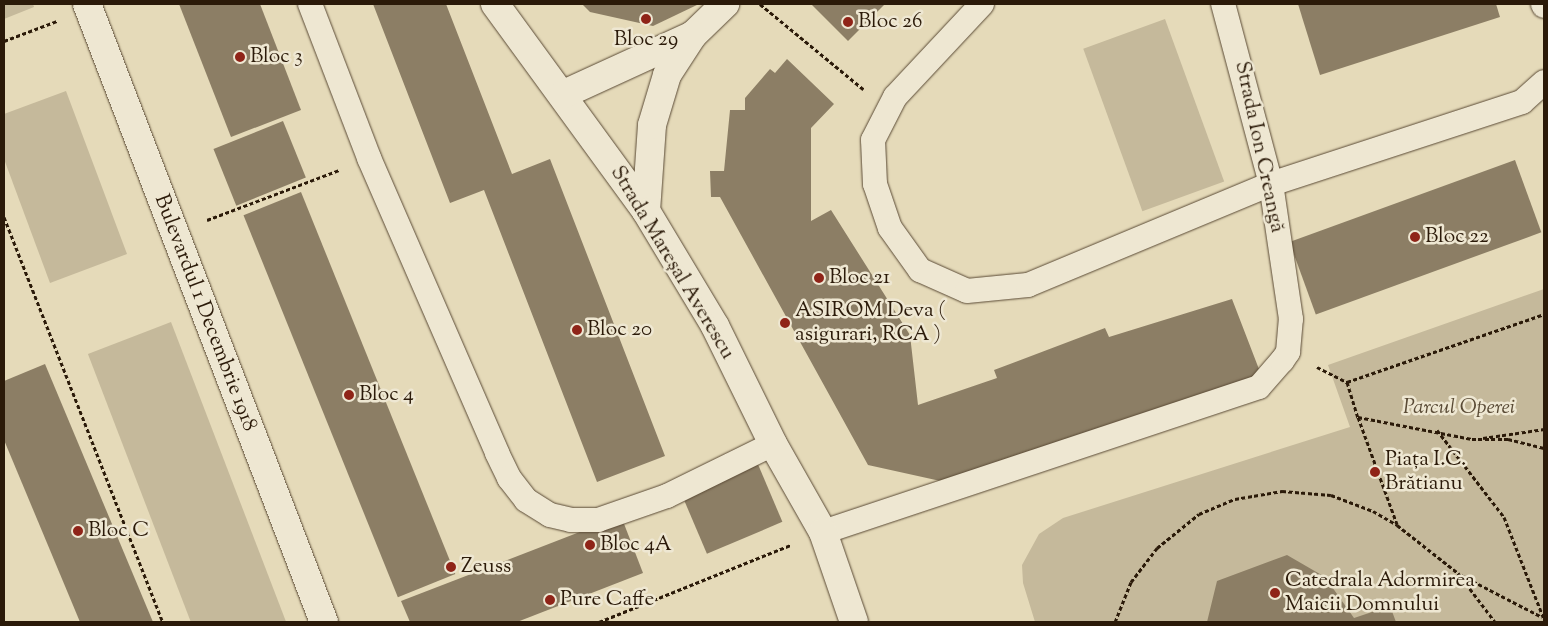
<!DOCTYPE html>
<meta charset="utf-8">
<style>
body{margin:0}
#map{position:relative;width:1548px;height:626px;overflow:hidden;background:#e5dab9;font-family:"Sorts Mill Goudy",serif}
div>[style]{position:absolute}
.green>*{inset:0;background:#c5b99b;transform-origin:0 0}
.building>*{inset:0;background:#8c7e65;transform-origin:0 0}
.path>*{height:3px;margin-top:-1.5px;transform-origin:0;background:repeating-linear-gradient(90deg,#2b1a09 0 4px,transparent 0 6.5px)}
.roads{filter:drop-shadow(0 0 1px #5a4a35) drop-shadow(0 0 1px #5a4a35)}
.service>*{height:24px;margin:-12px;padding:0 12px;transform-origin:12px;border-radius:12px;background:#eee7d2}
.minor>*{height:28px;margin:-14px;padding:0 14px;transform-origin:14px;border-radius:14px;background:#eee7d2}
.tertiary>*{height:28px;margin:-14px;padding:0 14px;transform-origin:14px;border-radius:14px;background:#eee7d2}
.dots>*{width:14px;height:14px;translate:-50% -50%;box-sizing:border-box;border:2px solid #eee7d2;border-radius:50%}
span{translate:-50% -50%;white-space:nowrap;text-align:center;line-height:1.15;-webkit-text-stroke:5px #eee7d2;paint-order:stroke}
.poi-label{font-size:21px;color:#2b1a09}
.left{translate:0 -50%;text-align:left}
.street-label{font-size:21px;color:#2b1a09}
.park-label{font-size:21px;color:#594a35;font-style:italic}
.frame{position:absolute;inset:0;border:5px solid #2b1a09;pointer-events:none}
</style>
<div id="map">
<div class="green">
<i style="clip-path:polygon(4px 4px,33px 4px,34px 7px,4px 19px)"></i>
<i style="left:1165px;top:19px;width:173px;height:87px;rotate:70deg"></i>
<i style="clip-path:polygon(66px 91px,127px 254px,50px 283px,4px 159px,4px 114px)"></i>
<i style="clip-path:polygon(1544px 289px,1544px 622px,1035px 622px,1023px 583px,1022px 565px,1039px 534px,1063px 518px,1350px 427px,1328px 365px)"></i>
<i style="left:171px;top:322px;width:321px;height:89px;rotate:69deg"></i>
</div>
<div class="building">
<i style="clip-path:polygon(179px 4px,260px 4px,301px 110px,231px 137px)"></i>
<i style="clip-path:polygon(373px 4px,446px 4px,512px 174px,550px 159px,665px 456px,597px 482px,484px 190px,450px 203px)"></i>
<i style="clip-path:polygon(582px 4px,699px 4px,653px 26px,590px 12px)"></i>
<i style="clip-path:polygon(811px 4px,885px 4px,848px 41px)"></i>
<i style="clip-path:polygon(1298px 4px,1496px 4px,1500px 17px,1320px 75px)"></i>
<i style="clip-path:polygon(787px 59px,834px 104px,811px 128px,811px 221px,831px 210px,910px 335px,918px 405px,997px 378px,994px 370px,1105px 328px,1109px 337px,1232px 299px,1262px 377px,954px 484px,868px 465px,720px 197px,711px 197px,710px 171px,724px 171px,730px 110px,745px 110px,745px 98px,770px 69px,775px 73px)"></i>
<i style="left:283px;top:121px;width:61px;height:75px;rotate:68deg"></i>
<i style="left:1515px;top:160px;width:77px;height:240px;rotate:70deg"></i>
<i style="left:301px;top:192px;width:412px;height:62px;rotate:68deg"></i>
<i style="clip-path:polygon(45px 364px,153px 622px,80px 622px,4px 440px,4px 381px)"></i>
<i style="left:757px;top:462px;width:65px;height:82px;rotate:67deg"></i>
<i style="clip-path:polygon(621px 516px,643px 573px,517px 622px,410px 622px,401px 601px)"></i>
<i style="clip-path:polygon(1287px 555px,1325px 577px,1354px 618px,1390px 606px,1396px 622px,1207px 622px,1217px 581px)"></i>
</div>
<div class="path">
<i style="left:760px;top:4px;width:134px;rotate:39.5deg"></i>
<i style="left:4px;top:41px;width:57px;rotate:-20.7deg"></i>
<i style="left:4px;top:217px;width:435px;rotate:68.6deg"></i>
<i style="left:207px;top:220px;width:141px;rotate:-20.7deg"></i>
<i style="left:1317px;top:367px;width:34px;rotate:27deg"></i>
<i style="left:1347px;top:382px;width:208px;rotate:-19deg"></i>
<i style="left:1347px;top:382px;width:37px;rotate:73deg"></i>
<i style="left:1358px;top:417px;width:116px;rotate:10.9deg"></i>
<i style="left:1472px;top:439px;width:36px"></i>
<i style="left:1508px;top:439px;width:37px;rotate:14deg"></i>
<i style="left:1358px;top:417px;width:114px;rotate:70deg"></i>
<i style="left:1437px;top:430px;width:110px;rotate:52.4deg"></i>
<i style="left:1504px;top:517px;width:110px;rotate:68.6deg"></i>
<i style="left:1483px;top:438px;width:62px;rotate:-8.4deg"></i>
<i style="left:1461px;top:575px;width:91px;rotate:27.4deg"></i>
<i style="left:599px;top:622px;width:207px;rotate:-21.9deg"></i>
<i style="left:1115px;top:622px;width:43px;rotate:-68.2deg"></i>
<i style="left:1131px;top:582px;width:43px;rotate:-52.6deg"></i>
<i style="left:1157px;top:548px;width:54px;rotate:-39deg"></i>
<i style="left:1199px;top:514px;width:39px;rotate:-23deg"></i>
<i style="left:1235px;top:499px;width:48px;rotate:-9.7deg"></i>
<i style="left:1282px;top:491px;width:49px;rotate:4.7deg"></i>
<i style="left:1331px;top:495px;width:45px;rotate:20.9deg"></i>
<i style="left:1373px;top:511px;width:28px;rotate:30deg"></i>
<i style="left:1397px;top:525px;width:78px;rotate:38.2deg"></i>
<i style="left:1458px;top:573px;width:61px;rotate:52.9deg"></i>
</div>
<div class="roads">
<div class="service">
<i style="left:310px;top:4px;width:165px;rotate:69deg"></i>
<i style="left:369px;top:158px;width:322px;rotate:66.5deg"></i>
<i style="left:497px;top:453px;width:28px;rotate:64deg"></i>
<i style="left:509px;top:478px;width:28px;rotate:52deg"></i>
<i style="left:526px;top:500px;width:28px;rotate:32deg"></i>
<i style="left:550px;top:515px;width:22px;rotate:13deg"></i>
<i style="left:571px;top:520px;width:27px"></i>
<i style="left:598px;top:520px;width:73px;rotate:-19.2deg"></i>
<i style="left:667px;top:496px;width:118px;rotate:-26.1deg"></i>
<i style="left:982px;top:4px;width:127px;rotate:133.1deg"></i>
<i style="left:895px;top:97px;width:48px;rotate:117.1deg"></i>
<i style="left:873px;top:140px;width:44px;rotate:87.4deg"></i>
<i style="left:875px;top:184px;width:46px;rotate:71.2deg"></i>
<i style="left:890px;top:228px;width:52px;rotate:54.5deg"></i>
<i style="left:920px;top:270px;width:51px;rotate:24.1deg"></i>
<i style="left:967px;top:291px;width:61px;rotate:-5.6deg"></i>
<i style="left:1028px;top:285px;width:263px;rotate:-22.6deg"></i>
<i style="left:1271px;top:184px;width:264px;rotate:-18.1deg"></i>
<i style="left:1522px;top:102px;width:30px;rotate:-42deg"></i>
<i style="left:1543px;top:4px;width:2px;rotate:63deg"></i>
<i style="left:823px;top:532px;width:459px;rotate:-18.4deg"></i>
<i style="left:1259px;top:387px;width:35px;rotate:-49deg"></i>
<i style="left:1282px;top:361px;width:11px;rotate:-56deg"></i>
<i style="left:1288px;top:352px;width:33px;rotate:-85deg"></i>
<i style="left:1291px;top:319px;width:136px;rotate:-98.4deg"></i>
<i style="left:1271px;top:184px;width:186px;rotate:-104.9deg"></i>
</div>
<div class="minor">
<i style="left:495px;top:4px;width:256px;rotate:53.9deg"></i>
<i style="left:646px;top:211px;width:134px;rotate:59deg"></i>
<i style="left:715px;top:326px;width:131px;rotate:63.8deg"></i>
<i style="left:773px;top:444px;width:101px;rotate:60.4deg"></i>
<i style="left:823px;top:532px;width:95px;rotate:71deg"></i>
<i style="left:564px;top:94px;width:142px;rotate:-24.6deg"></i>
<i style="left:693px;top:35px;width:45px;rotate:-44.1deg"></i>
<i style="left:646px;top:211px;width:86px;rotate:-86deg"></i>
<i style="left:652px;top:125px;width:52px;rotate:-73.3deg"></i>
<i style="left:667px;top:75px;width:48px;rotate:-57deg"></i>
</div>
<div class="tertiary">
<i style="left:87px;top:4px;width:662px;rotate:69.02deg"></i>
</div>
</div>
<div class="dots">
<i style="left:646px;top:19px;background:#8f2418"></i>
<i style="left:848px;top:22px;background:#8f2418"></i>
<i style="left:240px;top:57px;background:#8f2418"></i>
<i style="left:1415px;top:237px;background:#8f2418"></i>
<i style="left:819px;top:278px;background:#8f2418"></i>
<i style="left:785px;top:323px;background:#8f2418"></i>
<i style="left:577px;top:330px;background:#8f2418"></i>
<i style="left:349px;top:395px;background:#8f2418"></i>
<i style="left:1375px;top:472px;background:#8f2418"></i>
<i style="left:78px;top:531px;background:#8f2418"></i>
<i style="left:590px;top:545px;background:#8f2418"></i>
<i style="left:451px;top:567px;background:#8f2418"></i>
<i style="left:1275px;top:593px;background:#8f2418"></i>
<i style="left:550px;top:600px;background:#8f2418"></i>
</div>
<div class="poi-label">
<span class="left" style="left:858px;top:22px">Bloc 26</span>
<span style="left:646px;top:40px">Bloc 29</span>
<span class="left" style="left:250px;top:57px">Bloc 3</span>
<span class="left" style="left:1425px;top:237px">Bloc 22</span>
<span class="left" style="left:829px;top:278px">Bloc 21</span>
<span class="left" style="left:795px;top:323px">ASIROM Deva (<br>asigurari, RCA )</span>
<span class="left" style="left:587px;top:330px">Bloc 20</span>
<span class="left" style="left:359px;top:395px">Bloc 4</span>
<span class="left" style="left:1385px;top:472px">Piața I.C.<br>Brătianu</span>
<span class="left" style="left:88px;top:531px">Bloc C</span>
<span class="left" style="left:600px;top:545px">Bloc 4A</span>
<span class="left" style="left:461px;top:567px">Zeuss</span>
<span class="left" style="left:1285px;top:593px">Catedrala Adormirea<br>Maicii Domnului</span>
<span class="left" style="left:560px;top:600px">Pure Caffe</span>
</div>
<div class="street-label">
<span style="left:1259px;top:147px;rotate:78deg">Strada Ion Creangă</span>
<span style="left:672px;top:263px;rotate:59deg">Strada Mareșal Averescu</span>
<span style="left:205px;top:313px;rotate:69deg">Bulevardul 1 Decembrie 1918</span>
</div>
<div class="park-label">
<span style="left:1459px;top:408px">Parcul Operei</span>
</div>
<div class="frame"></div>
</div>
